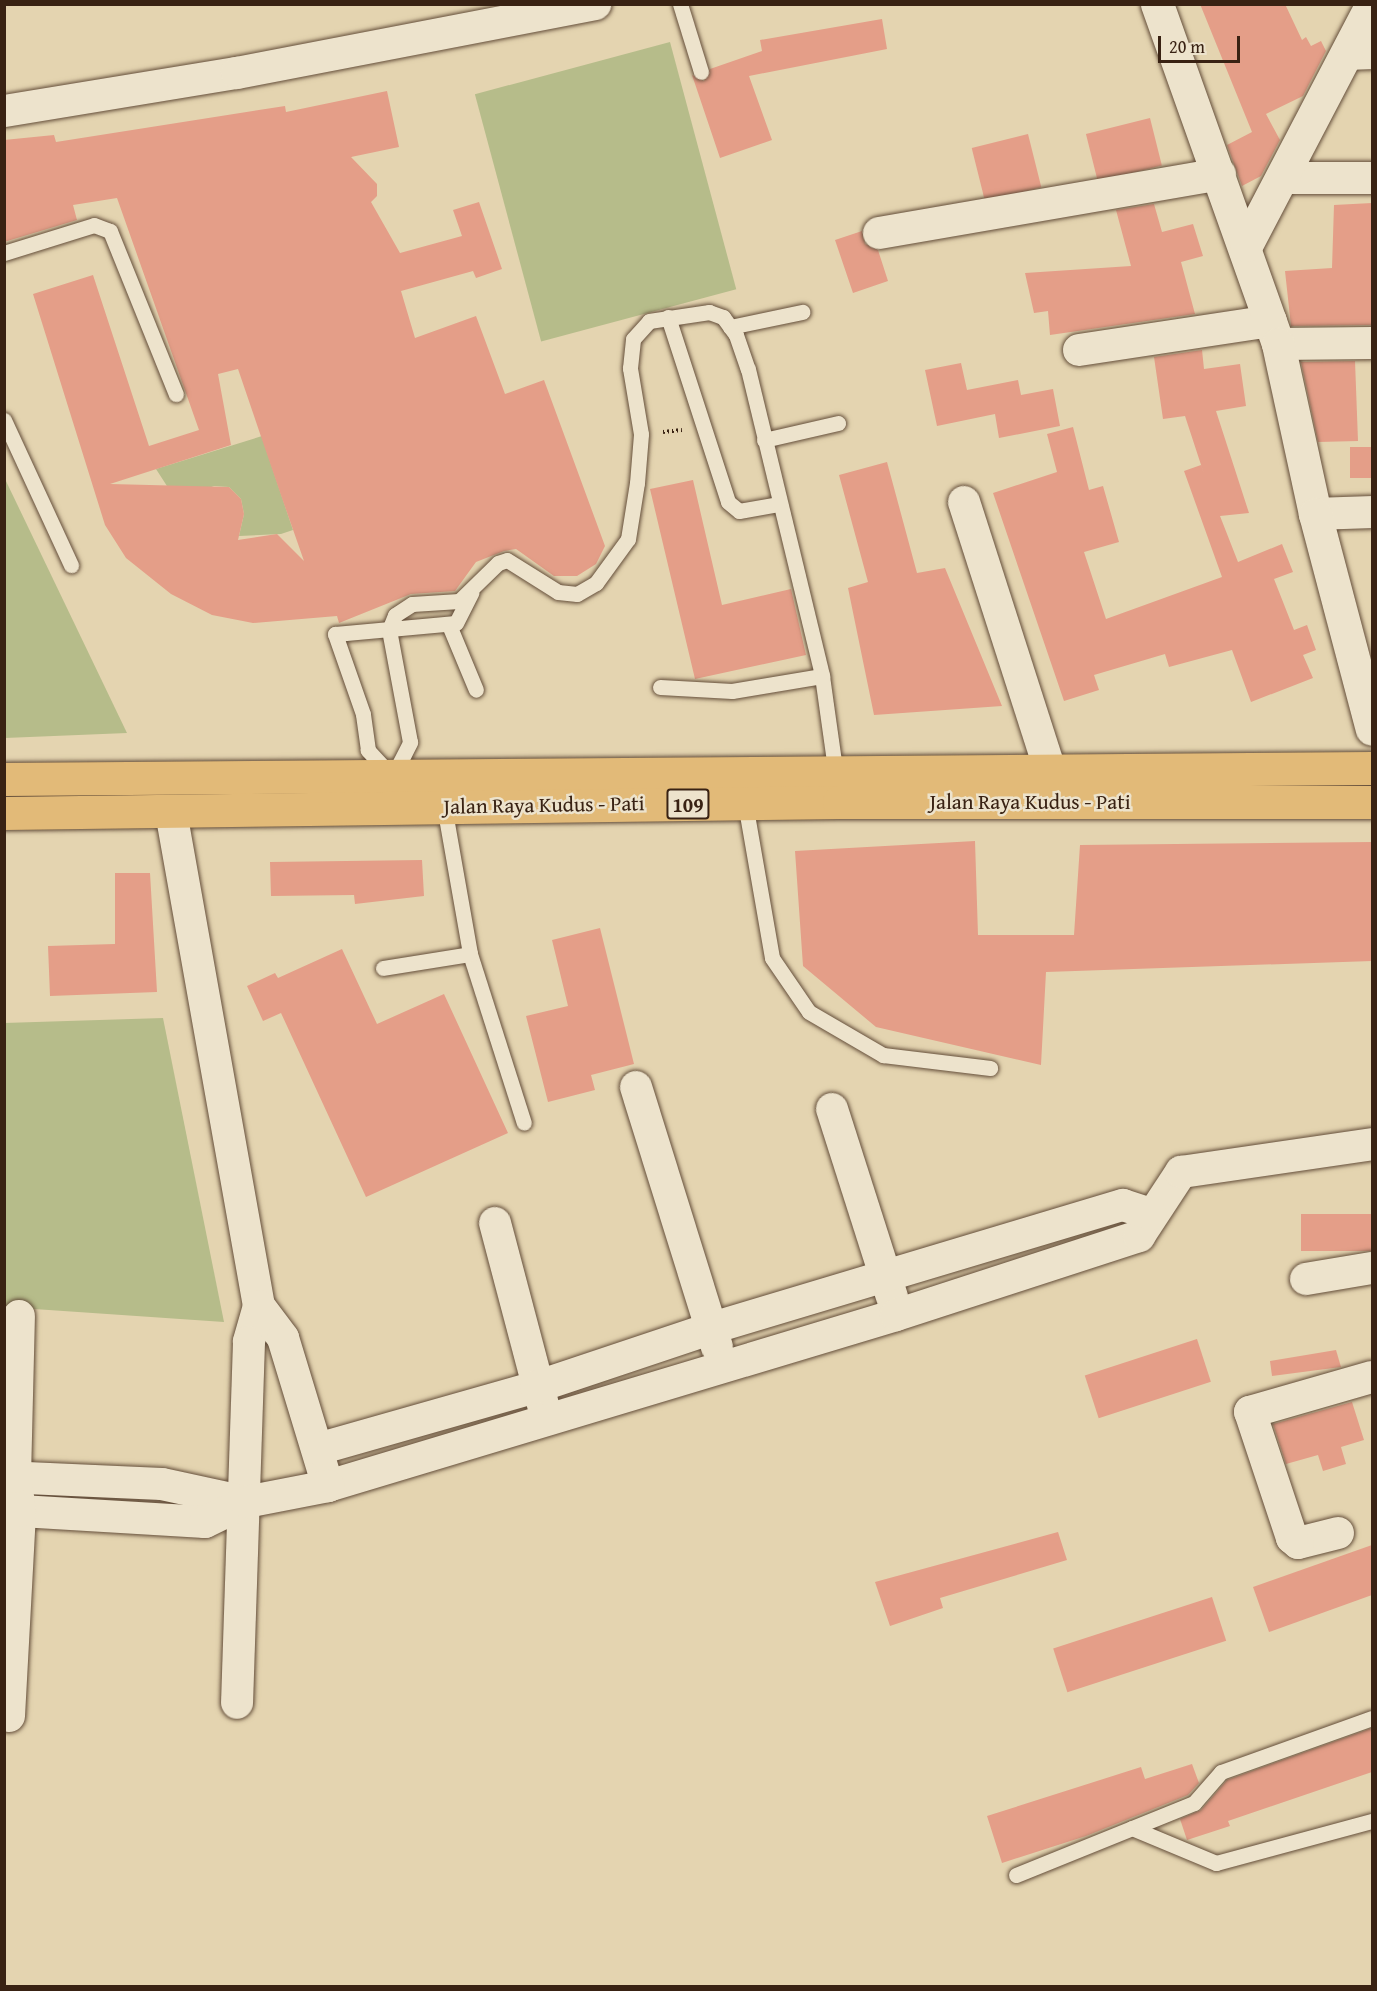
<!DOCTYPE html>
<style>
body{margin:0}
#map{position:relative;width:1377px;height:1991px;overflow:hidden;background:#e4d4b0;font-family:"Gentium Book Plus",serif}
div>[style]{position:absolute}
.green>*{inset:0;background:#b6bc8a;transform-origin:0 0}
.building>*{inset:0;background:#e49e88;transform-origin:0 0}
.path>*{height:4px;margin-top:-2px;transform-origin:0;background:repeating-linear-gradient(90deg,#392213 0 1.5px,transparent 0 4.5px)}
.roads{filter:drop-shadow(0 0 2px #644e3a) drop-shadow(0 0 2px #644e3a)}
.lane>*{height:15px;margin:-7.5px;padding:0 7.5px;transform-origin:7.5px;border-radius:7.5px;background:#ede3cc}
.street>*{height:32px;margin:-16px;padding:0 16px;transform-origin:16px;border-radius:16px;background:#ede3cc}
.secondary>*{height:33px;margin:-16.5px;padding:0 16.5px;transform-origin:16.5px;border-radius:16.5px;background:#ede3cc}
.primary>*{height:33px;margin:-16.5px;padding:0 16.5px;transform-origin:16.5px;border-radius:16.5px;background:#e2ba78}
span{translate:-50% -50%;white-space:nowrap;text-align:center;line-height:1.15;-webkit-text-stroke:5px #ede3cc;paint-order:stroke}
.shield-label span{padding:2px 4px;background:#ede3cc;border:2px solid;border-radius:4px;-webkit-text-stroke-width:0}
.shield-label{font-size:20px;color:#392213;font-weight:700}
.street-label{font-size:21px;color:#392213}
.frame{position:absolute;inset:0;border:6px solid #392213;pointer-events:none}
.scale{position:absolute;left:1158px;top:36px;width:82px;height:27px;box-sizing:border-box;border:3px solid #392213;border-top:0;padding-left:8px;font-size:18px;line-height:21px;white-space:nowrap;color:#392213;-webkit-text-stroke:4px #ede3cc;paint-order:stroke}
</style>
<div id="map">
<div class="green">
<i style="left:670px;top:42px;width:256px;height:202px;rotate:75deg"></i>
<i style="clip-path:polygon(291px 427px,266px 449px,293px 530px,281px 534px,239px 536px,244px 514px,241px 499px,229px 487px,214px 486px,176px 500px,156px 469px)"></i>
<i style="clip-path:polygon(4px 479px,5px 479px,127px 733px,5px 738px)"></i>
<i style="clip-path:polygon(163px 1018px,224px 1322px,5px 1307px,4px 1023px)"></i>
</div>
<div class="building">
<i style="clip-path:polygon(1200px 4px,1285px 4px,1302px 40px,1306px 37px,1311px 46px,1321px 41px,1326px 51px,1303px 96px,1266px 114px,1280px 140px,1261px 176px,1242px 186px,1227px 145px,1252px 132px)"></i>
<i style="clip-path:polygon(882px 19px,887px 49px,749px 76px,772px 140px,720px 158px,692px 75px,704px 81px,710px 69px,762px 51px,760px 40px)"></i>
<i style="clip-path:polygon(evenodd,387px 91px,399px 147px,351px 157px,377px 184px,377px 196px,371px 202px,400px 253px,462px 236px,453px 210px,479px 202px,502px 269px,476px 278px,473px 271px,401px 291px,415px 338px,476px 316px,505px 394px,544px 380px,605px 546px,596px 564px,577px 576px,554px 576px,516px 549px,504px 551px,476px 562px,455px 591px,411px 594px,339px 623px,337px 616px,253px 623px,212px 615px,171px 594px,126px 558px,105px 525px,33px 294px,93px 275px,149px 446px,199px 430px,117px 198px,73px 205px,77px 220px,4px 242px,4px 140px,54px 135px,56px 142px,285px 106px,286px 112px,387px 91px,238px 369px,283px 501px,304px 561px,277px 534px,238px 540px,244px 514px,241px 499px,229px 487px,110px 484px,231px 445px,218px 374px,238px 369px)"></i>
<i style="left:1150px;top:118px;width:49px;height:66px;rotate:76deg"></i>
<i style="left:1028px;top:134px;width:55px;height:58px;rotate:76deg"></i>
<i style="clip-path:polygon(1372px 203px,1372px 325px,1291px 326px,1285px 271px,1332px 268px,1334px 205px)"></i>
<i style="clip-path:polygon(1154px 204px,1162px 232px,1193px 224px,1203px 256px,1181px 262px,1195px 314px,1050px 335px,1048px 311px,1034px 313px,1025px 273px,1131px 266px,1116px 210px)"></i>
<i style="clip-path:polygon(862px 231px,865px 244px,878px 250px,888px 281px,853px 293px,835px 240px)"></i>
<i style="clip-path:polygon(1202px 350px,1204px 369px,1240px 364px,1246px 406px,1216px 411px,1249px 513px,1220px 516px,1238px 562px,1282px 544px,1293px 572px,1274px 579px,1294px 630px,1307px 625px,1316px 650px,1303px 655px,1313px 678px,1251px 702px,1232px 650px,1169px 667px,1165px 654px,1094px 675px,1099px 690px,1064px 701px,993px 493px,1057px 472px,1047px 434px,1073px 427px,1089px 490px,1103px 486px,1119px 542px,1084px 552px,1106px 619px,1222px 577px,1184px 471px,1201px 465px,1204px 474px,1185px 416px,1163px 419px,1154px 357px)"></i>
<i style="clip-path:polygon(1355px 361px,1358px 441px,1318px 442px,1301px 362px)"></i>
<i style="clip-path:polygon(961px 363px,967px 390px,1018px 380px,1021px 395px,1053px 389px,1060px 426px,999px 438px,995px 414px,937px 426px,925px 370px)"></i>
<i style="left:1350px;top:447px;width:22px;height:31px"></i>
<i style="clip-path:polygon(887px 462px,917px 573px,945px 568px,1002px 706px,874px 715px,848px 588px,868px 582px,839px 475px)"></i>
<i style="clip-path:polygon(693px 480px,722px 605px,791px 589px,806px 655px,695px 679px,650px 489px)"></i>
<i style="clip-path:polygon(975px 841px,978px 935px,1074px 935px,1080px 845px,1372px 842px,1372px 961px,1046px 972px,1041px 1065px,876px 1027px,803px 966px,795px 851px)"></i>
<i style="clip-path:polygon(422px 860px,424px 896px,355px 904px,354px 895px,271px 896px,270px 862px)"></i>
<i style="clip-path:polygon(115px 873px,150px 873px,157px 992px,50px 996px,48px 946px,115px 944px)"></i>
<i style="clip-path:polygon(600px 928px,634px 1064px,591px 1075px,595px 1090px,548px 1102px,526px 1016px,568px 1006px,552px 940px)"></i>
<i style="clip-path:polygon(342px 949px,377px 1024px,444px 994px,508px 1133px,366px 1197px,281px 1013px,263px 1021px,247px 986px,275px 973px,278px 978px)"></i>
<i style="left:1372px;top:1214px;width:37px;height:71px;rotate:90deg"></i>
<i style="left:1197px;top:1339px;width:45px;height:118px;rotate:72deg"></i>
<i style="clip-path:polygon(1336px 1350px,1341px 1367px,1272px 1376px,1270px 1361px)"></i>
<i style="clip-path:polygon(1352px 1402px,1364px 1440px,1341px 1447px,1346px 1464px,1323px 1471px,1318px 1455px,1286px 1464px,1273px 1424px)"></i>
<i style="clip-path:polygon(1058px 1532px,1067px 1560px,940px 1598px,943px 1608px,890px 1626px,875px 1582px)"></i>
<i style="clip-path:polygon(1372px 1545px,1372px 1595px,1269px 1632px,1253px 1587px)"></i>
<i style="left:1212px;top:1597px;width:46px;height:167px;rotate:72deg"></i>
<i style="clip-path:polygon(1372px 1728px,1372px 1772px,1228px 1821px,1230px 1826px,1187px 1840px,1180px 1819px,1201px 1810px,1227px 1780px)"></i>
<i style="clip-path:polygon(1192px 1764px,1199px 1783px,1188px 1795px,1086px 1836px,1002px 1863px,987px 1816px,1141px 1767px,1145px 1779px)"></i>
</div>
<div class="path">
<i style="left:663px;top:432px;width:19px;rotate:-6deg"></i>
</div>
<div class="roads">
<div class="lane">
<i style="left:680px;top:4px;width:71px;rotate:72.8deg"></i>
<i style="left:4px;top:253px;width:94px;rotate:-17.3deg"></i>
<i style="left:94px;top:225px;width:17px;rotate:21deg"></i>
<i style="left:110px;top:231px;width:176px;rotate:68deg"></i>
<i style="left:668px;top:317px;width:194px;rotate:72deg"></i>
<i style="left:728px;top:502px;width:14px;rotate:39deg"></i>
<i style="left:739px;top:511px;width:41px;rotate:-9.9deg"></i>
<i style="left:730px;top:327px;width:74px;rotate:-11.8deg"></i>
<i style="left:4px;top:420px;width:160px;rotate:65.2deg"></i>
<i style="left:764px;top:440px;width:76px;rotate:-12.9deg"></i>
<i style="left:449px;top:625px;width:70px;rotate:67.4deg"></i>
<i style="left:660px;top:687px;width:72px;rotate:3.2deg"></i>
<i style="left:732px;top:691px;width:91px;rotate:-9.5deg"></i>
<i style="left:390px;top:774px;width:33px;rotate:-133deg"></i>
<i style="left:368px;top:750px;width:36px;rotate:-98deg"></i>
<i style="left:363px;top:714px;width:85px;rotate:-109.3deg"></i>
<i style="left:335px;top:634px;width:121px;rotate:-5.2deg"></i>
<i style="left:456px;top:623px;width:34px;rotate:-63deg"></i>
<i style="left:393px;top:776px;width:38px;rotate:-63deg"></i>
<i style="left:410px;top:742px;width:114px;rotate:-100.6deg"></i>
<i style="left:389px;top:630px;width:16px;rotate:-68deg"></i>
<i style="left:395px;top:615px;width:20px;rotate:-33deg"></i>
<i style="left:412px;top:604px;width:47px;rotate:-3.7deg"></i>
<i style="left:459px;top:601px;width:54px;rotate:-44.3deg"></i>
<i style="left:498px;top:563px;width:9px;rotate:-18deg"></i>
<i style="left:507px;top:560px;width:60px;rotate:32.1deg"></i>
<i style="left:558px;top:592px;width:19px;rotate:6deg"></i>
<i style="left:577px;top:594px;width:22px;rotate:-30deg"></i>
<i style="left:596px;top:583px;width:54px;rotate:-54deg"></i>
<i style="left:628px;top:539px;width:57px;rotate:-80.9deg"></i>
<i style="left:637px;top:483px;width:49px;rotate:-85.3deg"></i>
<i style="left:641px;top:434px;width:67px;rotate:-99.5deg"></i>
<i style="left:630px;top:368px;width:29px;rotate:-84deg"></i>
<i style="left:633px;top:339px;width:24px;rotate:-48deg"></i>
<i style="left:649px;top:321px;width:61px;rotate:-8.5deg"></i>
<i style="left:709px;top:312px;width:15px;rotate:20deg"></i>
<i style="left:723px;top:317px;width:22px;rotate:54deg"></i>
<i style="left:736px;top:335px;width:36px;rotate:71deg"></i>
<i style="left:748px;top:369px;width:316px;rotate:76.4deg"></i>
<i style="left:822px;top:676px;width:100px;rotate:82deg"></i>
<i style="left:745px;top:803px;width:157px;rotate:80.1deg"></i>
<i style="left:772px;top:958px;width:65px;rotate:55.6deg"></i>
<i style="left:809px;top:1012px;width:86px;rotate:30.2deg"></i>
<i style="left:883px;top:1055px;width:108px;rotate:6.9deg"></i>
<i style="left:444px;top:806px;width:150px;rotate:80deg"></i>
<i style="left:470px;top:954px;width:177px;rotate:72.3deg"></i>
<i style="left:383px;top:968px;width:88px;rotate:-9.1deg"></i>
<i style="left:1132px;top:1828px;width:91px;rotate:22.6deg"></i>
<i style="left:1216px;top:1863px;width:162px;rotate:-15.1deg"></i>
<i style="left:1016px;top:1875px;width:192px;rotate:-22deg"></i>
<i style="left:1194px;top:1803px;width:41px;rotate:-48.9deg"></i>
<i style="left:1221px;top:1772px;width:160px;rotate:-19.7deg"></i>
</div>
<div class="street">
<i style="left:1348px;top:54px;width:24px;rotate:-2deg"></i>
<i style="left:4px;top:111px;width:236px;rotate:-9.3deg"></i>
<i style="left:237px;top:73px;width:365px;rotate:-10.9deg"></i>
<i style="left:1283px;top:178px;width:89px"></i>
<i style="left:879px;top:233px;width:346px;rotate:-9.8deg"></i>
<i style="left:1278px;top:344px;width:94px;rotate:-0.6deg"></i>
<i style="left:1079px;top:350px;width:194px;rotate:-8.6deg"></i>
<i style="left:964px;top:502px;width:281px;rotate:72.2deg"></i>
<i style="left:1315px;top:514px;width:57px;rotate:-2deg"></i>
<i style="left:171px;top:812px;width:502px;rotate:79.9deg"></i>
<i style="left:259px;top:1306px;width:37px;rotate:106deg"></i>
<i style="left:249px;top:1342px;width:361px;rotate:91.9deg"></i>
<i style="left:636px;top:1087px;width:272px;rotate:72.7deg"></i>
<i style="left:832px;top:1109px;width:197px;rotate:72.3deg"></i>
<i style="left:495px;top:1223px;width:188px;rotate:75.2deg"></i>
<i style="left:1306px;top:1279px;width:67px;rotate:-9.5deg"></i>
<i style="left:259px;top:1306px;width:40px;rotate:53deg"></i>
<i style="left:283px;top:1338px;width:155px;rotate:73.1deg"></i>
<i style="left:328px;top:1486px;width:593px;rotate:-16.75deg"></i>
<i style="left:896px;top:1315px;width:256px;rotate:-18deg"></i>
<i style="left:1139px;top:1236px;width:77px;rotate:-56.7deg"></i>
<i style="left:1181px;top:1172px;width:193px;rotate:-8.3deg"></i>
<i style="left:318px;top:1449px;width:227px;rotate:-15.9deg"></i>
<i style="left:536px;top:1387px;width:186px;rotate:-18.5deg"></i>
<i style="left:712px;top:1328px;width:429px;rotate:-16.7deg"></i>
<i style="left:1123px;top:1205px;width:29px;rotate:18deg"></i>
<i style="left:4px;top:1477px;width:158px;rotate:2.5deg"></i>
<i style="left:162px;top:1484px;width:86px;rotate:12.1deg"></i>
<i style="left:4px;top:1510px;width:201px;rotate:3.4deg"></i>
<i style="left:205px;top:1522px;width:46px;rotate:-26deg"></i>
<i style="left:246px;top:1502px;width:84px;rotate:-11deg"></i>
<i style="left:1338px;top:1533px;width:41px;rotate:166deg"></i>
<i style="left:1298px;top:1543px;width:8px;rotate:-140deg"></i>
<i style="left:1292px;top:1538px;width:133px;rotate:-108.4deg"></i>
<i style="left:1250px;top:1412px;width:127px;rotate:-16deg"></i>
<i style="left:9px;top:1716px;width:205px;rotate:-86.9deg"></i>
<i style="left:20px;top:1511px;width:34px;rotate:-98deg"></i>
<i style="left:15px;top:1477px;width:161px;rotate:-88.6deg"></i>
</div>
<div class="secondary">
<i style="left:1157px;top:4px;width:361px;rotate:70.4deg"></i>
<i style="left:1278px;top:344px;width:174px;rotate:77.7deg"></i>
<i style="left:1315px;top:514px;width:222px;rotate:75.2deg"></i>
<i style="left:1246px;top:245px;width:272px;rotate:-62.4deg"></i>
</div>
<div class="primary">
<i style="left:4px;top:779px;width:1368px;rotate:-0.46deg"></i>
<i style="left:4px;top:813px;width:835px;rotate:-0.75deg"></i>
<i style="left:839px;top:802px;width:533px"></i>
</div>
</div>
<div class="shield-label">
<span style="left:688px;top:804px">109</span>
</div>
<div class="street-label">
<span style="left:1030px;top:802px">Jalan Raya Kudus - Pati</span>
<span style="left:544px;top:805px;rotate:-1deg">Jalan Raya Kudus - Pati</span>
</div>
<div class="frame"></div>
<div class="scale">20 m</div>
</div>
